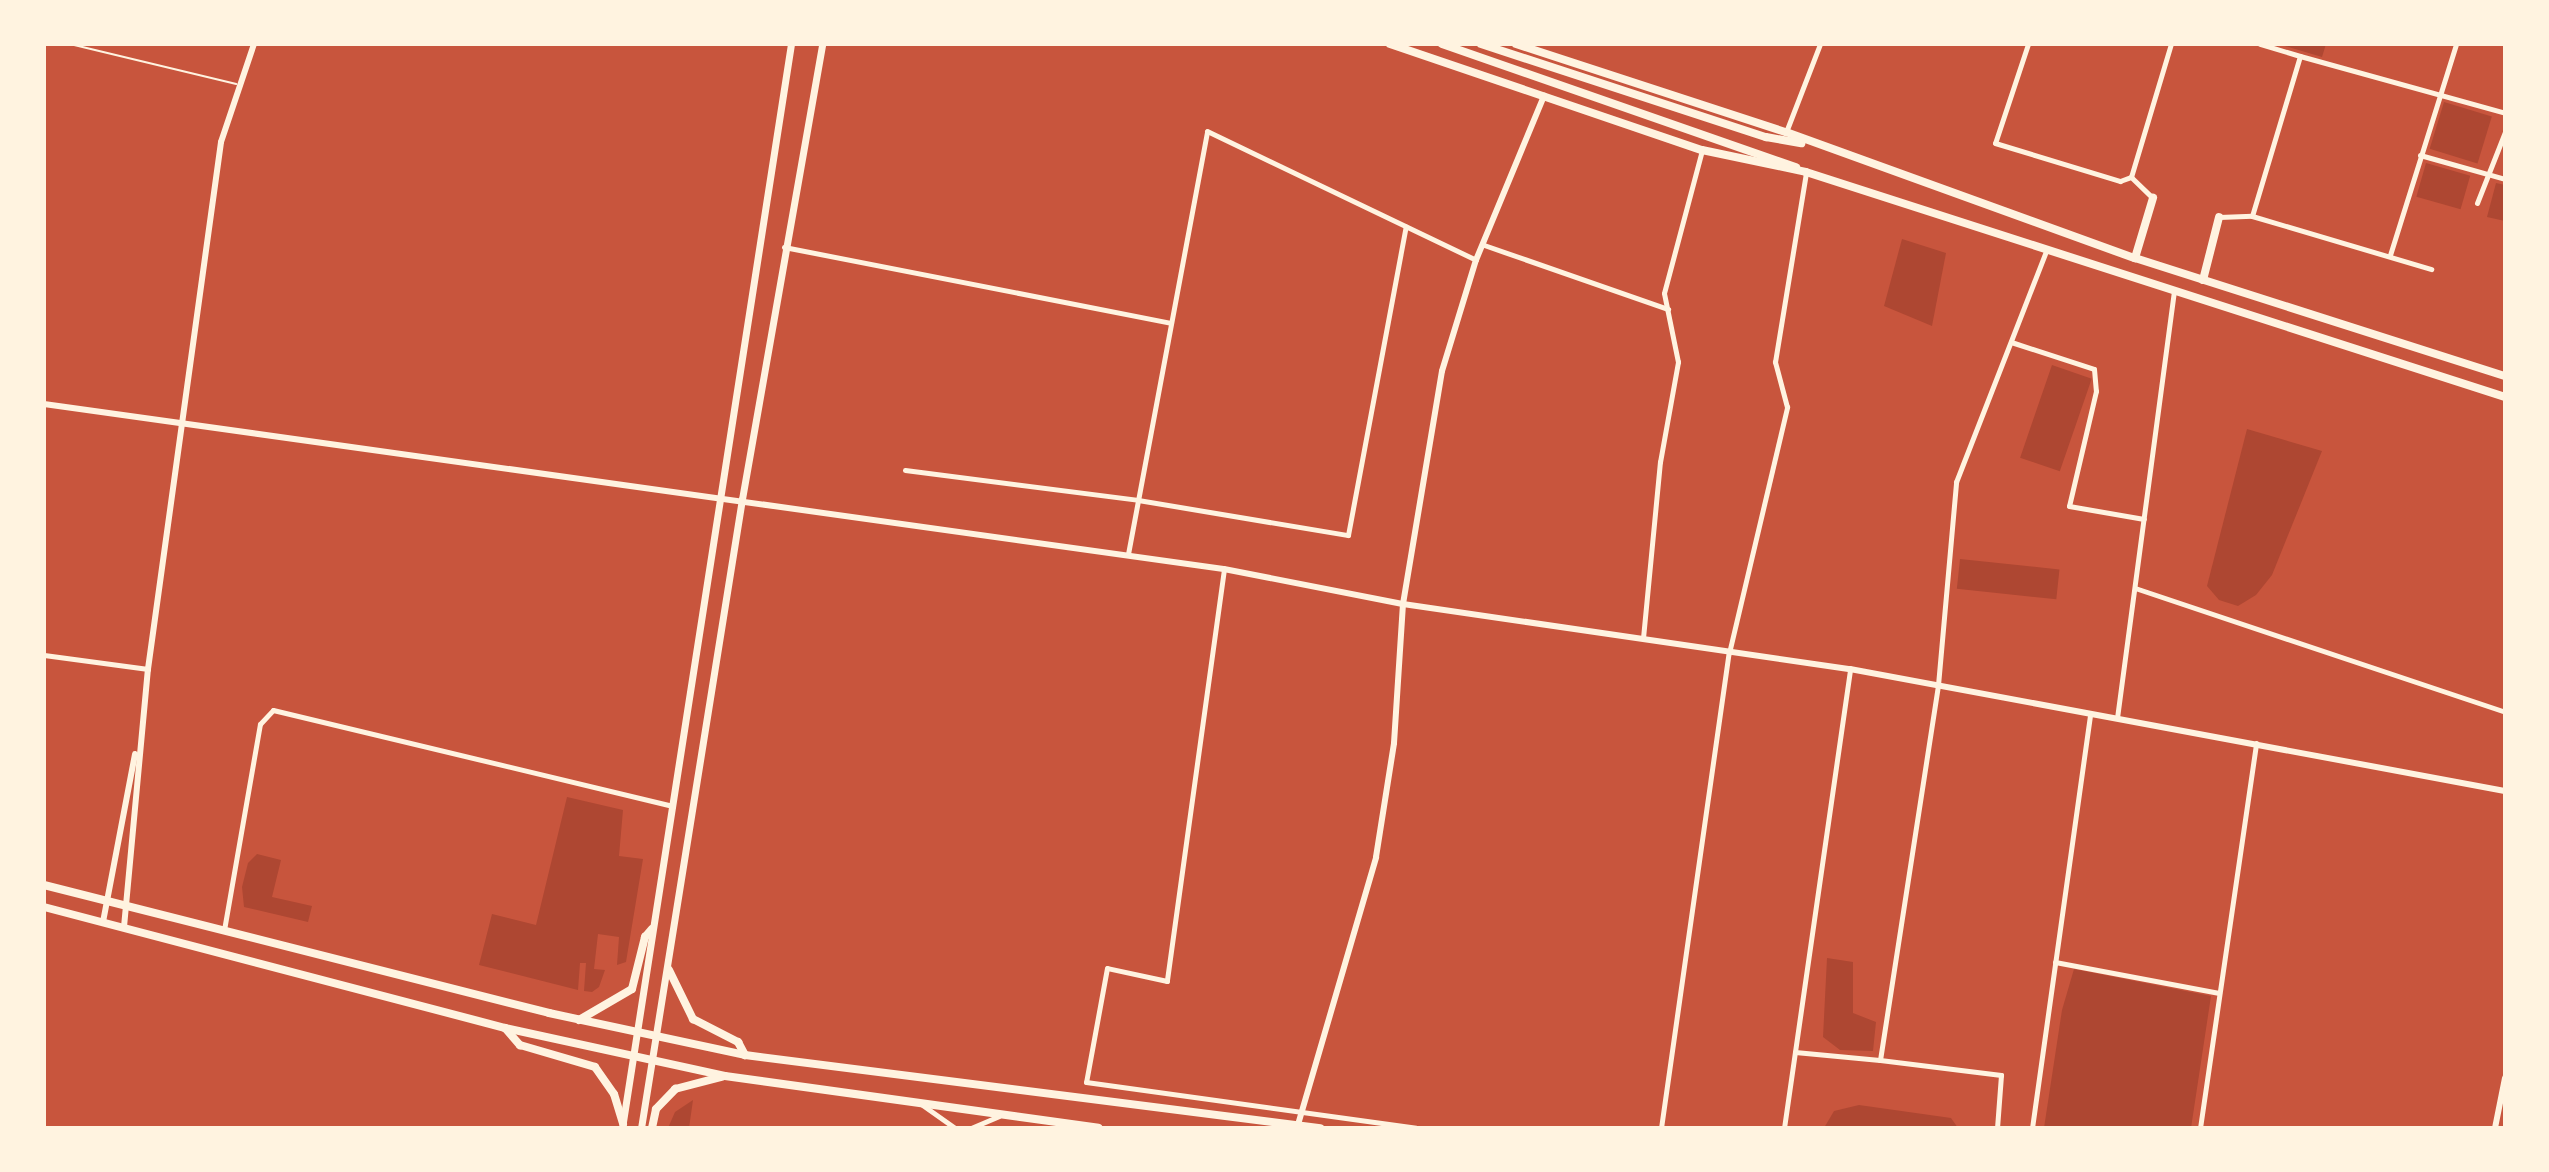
<!DOCTYPE html>
<style>
body{margin:0}
#map{position:relative;width:2549px;height:1172px;overflow:hidden;background:#c8553d;font-family:Barlow,sans-serif}
div>[style]{position:absolute}
.green>*{inset:0;background:#ae4732;transform-origin:0 0}
.service>*{height:2px;margin:-1px;padding:0 1px;transform-origin:1px;border-radius:1px;background:#fff3e0}
.minor>*{height:5px;margin:-2.5px;padding:0 2.5px;transform-origin:2.5px;border-radius:2.5px;background:#fff3e0}
.tertiary>*{height:6px;margin:-3px;padding:0 3px;transform-origin:3px;border-radius:3px;background:#fff3e0}
.secondary>*{height:7px;margin:-3.5px;padding:0 3.5px;transform-origin:3.5px;border-radius:3.5px;background:#fff3e0}
.primary>*{height:8px;margin:-4px;padding:0 4px;transform-origin:4px;border-radius:4px;background:#fff3e0}
span{translate:-50% -50%;white-space:nowrap;text-align:center;line-height:1.15;-webkit-text-stroke:7px #fff3e0;paint-order:stroke}
.frame{position:absolute;inset:0;border:46px solid #fff3e0;pointer-events:none}
</style>
<div id="map">
<div class="green">
<i style="clip-path:polygon(2278px 44px,2326px 44px,2322px 57px)"></i>
<i style="left:2444px;top:102px;width:50px;height:49px;rotate:17deg"></i>
<i style="left:2426px;top:163px;width:46px;height:35px;rotate:16deg"></i>
<i style="clip-path:polygon(2496px 183px,2505px 185px,2505px 221px,2487px 217px)"></i>
<i style="clip-path:polygon(1902px 239px,1946px 253px,1932px 326px,1884px 306px)"></i>
<i style="left:2052px;top:365px;width:42px;height:98px;rotate:19deg"></i>
<i style="clip-path:polygon(2247px 429px,2322px 451px,2272px 575px,2256px 595px,2238px 606px,2219px 600px,2207px 586px)"></i>
<i style="left:1960px;top:559px;width:100px;height:30px;rotate:6deg"></i>
<i style="clip-path:polygon(567px 797px,623px 810px,619px 856px,643px 859px,626px 962px,617px 965px,619px 937px,598px 934px,594px 969px,605px 970px,599px 987px,592px 992px,584px 991px,586px 963px,580px 963px,578px 990px,479px 965px,492px 914px,536px 925px)"></i>
<i style="clip-path:polygon(257px 854px,281px 860px,272px 897px,312px 906px,308px 922px,244px 907px,242px 887px,248px 863px)"></i>
<i style="clip-path:polygon(1827px 958px,1853px 962px,1853px 1013px,1876px 1022px,1873px 1051px,1840px 1050px,1823px 1037px)"></i>
<i style="clip-path:polygon(2074px 969px,2211px 996px,2191px 1128px,2044px 1128px,2062px 1010px)"></i>
<i style="clip-path:polygon(693px 1100px,689px 1128px,668px 1128px,675px 1112px)"></i>
<i style="clip-path:polygon(1859px 1105px,1951px 1118px,1958px 1128px,1824px 1128px,1834px 1111px)"></i>
</div>
<div class="service">
<i style="left:70px;top:44px;width:171px;rotate:13.5deg"></i>
</div>
<div class="minor">
<i style="left:2028px;top:44px;width:104px;rotate:108.4deg"></i>
<i style="left:1995px;top:143px;width:131px;rotate:16.9deg"></i>
<i style="left:2120px;top:181px;width:12px;rotate:-20deg"></i>
<i style="left:2131px;top:177px;width:30px;rotate:44deg"></i>
<i style="left:2300px;top:56px;width:213px;rotate:15.5deg"></i>
<i style="left:1786px;top:132px;width:94px;rotate:-68.9deg"></i>
<i style="left:2420px;top:155px;width:88px;rotate:15.8deg"></i>
<i style="left:2131px;top:177px;width:139px;rotate:-73.3deg"></i>
<i style="left:2477px;top:203px;width:76px;rotate:-68.5deg"></i>
<i style="left:2252px;top:216px;width:187px;rotate:16.5deg"></i>
<i style="left:2219px;top:217px;width:33px;rotate:-2deg"></i>
<i style="left:2252px;top:216px;width:167px;rotate:-73.3deg"></i>
<i style="left:2300px;top:56px;width:42px;rotate:-163.3deg"></i>
<i style="left:1484px;top:245px;width:195px;rotate:19.2deg"></i>
<i style="left:784px;top:247px;width:394px;rotate:11.1deg"></i>
<i style="left:2390px;top:255px;width:221px;rotate:-72.6deg"></i>
<i style="left:2011px;top:342px;width:87px;rotate:18deg"></i>
<i style="left:2094px;top:369px;width:22px;rotate:85deg"></i>
<i style="left:2096px;top:391px;width:118px;rotate:103.2deg"></i>
<i style="left:2069px;top:506px;width:76px;rotate:9.8deg"></i>
<i style="left:905px;top:470px;width:235px;rotate:7.3deg"></i>
<i style="left:1138px;top:500px;width:213px;rotate:9.5deg"></i>
<i style="left:1348px;top:535px;width:314px;rotate:-79.4deg"></i>
<i style="left:1128px;top:554px;width:430px;rotate:-79.4deg"></i>
<i style="left:1207px;top:131px;width:298px;rotate:25.6deg"></i>
<i style="left:1224px;top:569px;width:416px;rotate:97.9deg"></i>
<i style="left:1167px;top:981px;width:61px;rotate:-167.8deg"></i>
<i style="left:1107px;top:968px;width:116px;rotate:100.4deg"></i>
<i style="left:1086px;top:1082px;width:333px;rotate:7.9deg"></i>
<i style="left:2135px;top:588px;width:390px;rotate:18.5deg"></i>
<i style="left:1643px;top:638px;width:177px;rotate:-84.5deg"></i>
<i style="left:1660px;top:462px;width:102px;rotate:-79.8deg"></i>
<i style="left:1678px;top:362px;width:70px;rotate:-101.5deg"></i>
<i style="left:1664px;top:293px;width:148px;rotate:-75.1deg"></i>
<i style="left:44px;top:655px;width:105px;rotate:7.7deg"></i>
<i style="left:2117px;top:718px;width:431px;rotate:-82.4deg"></i>
<i style="left:224px;top:930px;width:209px;rotate:-80.1deg"></i>
<i style="left:260px;top:724px;width:19px;rotate:-47deg"></i>
<i style="left:273px;top:710px;width:410px;rotate:13.5deg"></i>
<i style="left:2055px;top:962px;width:167px;rotate:10.7deg"></i>
<i style="left:1795px;top:1052px;width:85px;rotate:5.4deg"></i>
<i style="left:1880px;top:1060px;width:379px;rotate:-81.2deg"></i>
<i style="left:1938px;top:685px;width:204px;rotate:-84.9deg"></i>
<i style="left:1956px;top:482px;width:250px;rotate:-68.7deg"></i>
<i style="left:1880px;top:1060px;width:122px;rotate:7.1deg"></i>
<i style="left:2001px;top:1075px;width:53px;rotate:94.3deg"></i>
<i style="left:921px;top:1104px;width:42px;rotate:35.2deg"></i>
<i style="left:971px;top:1128px;width:30px;rotate:-23deg"></i>
<i style="left:1661px;top:1128px;width:480px;rotate:-81.9deg"></i>
<i style="left:1729px;top:653px;width:253px;rotate:-76.7deg"></i>
<i style="left:1787px;top:407px;width:47px;rotate:-104.9deg"></i>
<i style="left:1775px;top:362px;width:192px;rotate:-80.7deg"></i>
<i style="left:1784px;top:1128px;width:464px;rotate:-81.8deg"></i>
<i style="left:2032px;top:1128px;width:418px;rotate:-82deg"></i>
<i style="left:2200px;top:1128px;width:389px;rotate:-81.7deg"></i>
</div>
<div class="tertiary">
<i style="left:44px;top:404px;width:1191px;rotate:7.96deg"></i>
<i style="left:1224px;top:569px;width:182px;rotate:11.1deg"></i>
<i style="left:1403px;top:604px;width:452px;rotate:8.3deg"></i>
<i style="left:1850px;top:669px;width:666px;rotate:10.55deg"></i>
<i style="left:103px;top:922px;width:171px;rotate:-79.2deg"></i>
<i style="left:124px;top:927px;width:259px;rotate:-84.7deg"></i>
<i style="left:148px;top:669px;width:532px;rotate:-82.11deg"></i>
<i style="left:221px;top:142px;width:103px;rotate:-71.4deg"></i>
<i style="left:1297px;top:1128px;width:282px;rotate:-73.7deg"></i>
<i style="left:1376px;top:857px;width:115px;rotate:-81deg"></i>
<i style="left:1394px;top:743px;width:139px;rotate:-86.3deg"></i>
<i style="left:1403px;top:604px;width:236px;rotate:-80.5deg"></i>
<i style="left:1442px;top:371px;width:116px;rotate:-73deg"></i>
<i style="left:1476px;top:260px;width:178px;rotate:-67.5deg"></i>
<i style="left:2495px;top:1128px;width:51px;rotate:-78.7deg"></i>
</div>
<div class="secondary">
<i style="left:622px;top:1128px;width:1097px;rotate:-81.14deg"></i>
<i style="left:641px;top:1128px;width:637px;rotate:-80.88deg"></i>
<i style="left:742px;top:499px;width:462px;rotate:-80deg"></i>
</div>
<div class="primary">
<i style="left:1390px;top:44px;width:330px;rotate:18.8deg"></i>
<i style="left:1702px;top:150px;width:106px;rotate:11.9deg"></i>
<i style="left:1806px;top:172px;width:734px;rotate:17.84deg"></i>
<i style="left:1442px;top:44px;width:375px;rotate:19.2deg"></i>
<i style="left:1481px;top:44px;width:300px;rotate:18.1deg"></i>
<i style="left:1766px;top:137px;width:36px;rotate:10deg"></i>
<i style="left:1516px;top:44px;width:284px;rotate:18.1deg"></i>
<i style="left:1786px;top:132px;width:371px;rotate:19.9deg"></i>
<i style="left:2135px;top:258px;width:388px;rotate:17.7deg"></i>
<i style="left:2135px;top:258px;width:63px;rotate:-73.3deg"></i>
<i style="left:2203px;top:280px;width:65px;rotate:-75.7deg"></i>
<i style="left:44px;top:885px;width:521px;rotate:14.22deg"></i>
<i style="left:549px;top:1013px;width:200px;rotate:12.1deg"></i>
<i style="left:745px;top:1055px;width:580px;rotate:7.24deg"></i>
<i style="left:44px;top:907px;width:477px;rotate:14.7deg"></i>
<i style="left:505px;top:1028px;width:225px;rotate:12.3deg"></i>
<i style="left:725px;top:1076px;width:377px;rotate:7.9deg"></i>
<i style="left:669px;top:970px;width:55px;rotate:63.9deg"></i>
<i style="left:693px;top:1019px;width:51px;rotate:27.1deg"></i>
<i style="left:738px;top:1042px;width:15px;rotate:62deg"></i>
<i style="left:579px;top:1020px;width:61px;rotate:-30.3deg"></i>
<i style="left:632px;top:989px;width:54px;rotate:-76deg"></i>
<i style="left:645px;top:937px;width:11px;rotate:-49deg"></i>
<i style="left:505px;top:1028px;width:23px;rotate:49deg"></i>
<i style="left:520px;top:1045px;width:78px;rotate:16.3deg"></i>
<i style="left:595px;top:1067px;width:33px;rotate:55deg"></i>
<i style="left:614px;top:1094px;width:31px;rotate:73deg"></i>
<i style="left:652px;top:1128px;width:19px;rotate:-78deg"></i>
<i style="left:656px;top:1109px;width:28px;rotate:-46deg"></i>
<i style="left:675px;top:1089px;width:48px;rotate:-14.6deg"></i>
</div>
<div class="frame"></div>
</div>
